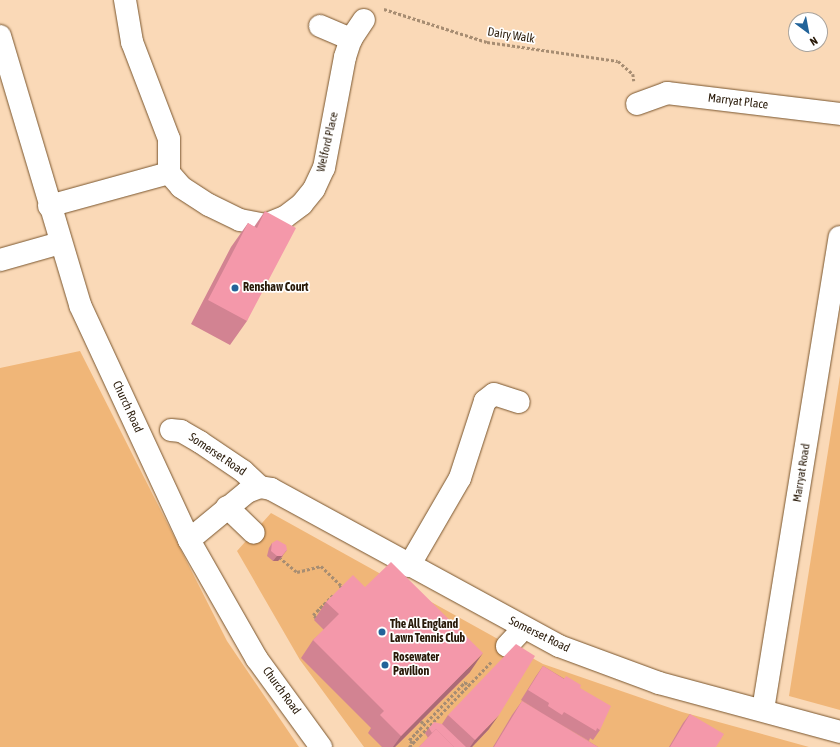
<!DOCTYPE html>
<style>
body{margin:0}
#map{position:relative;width:840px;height:747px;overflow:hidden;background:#fad9b7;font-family:"Asap Condensed",sans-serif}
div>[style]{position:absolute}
.green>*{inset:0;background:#f0b678}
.path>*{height:2.5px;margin-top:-1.25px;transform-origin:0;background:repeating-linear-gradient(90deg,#a78d72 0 3px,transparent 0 5px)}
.roads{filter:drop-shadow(0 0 1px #79552d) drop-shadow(0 0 1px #79552d)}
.minor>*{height:22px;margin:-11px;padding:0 11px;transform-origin:11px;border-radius:11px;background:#fff}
.wall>*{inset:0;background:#d28392}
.shaded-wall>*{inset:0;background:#ab6a77}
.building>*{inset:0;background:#f498aa}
.dots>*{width:11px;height:11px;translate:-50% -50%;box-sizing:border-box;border:2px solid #fff;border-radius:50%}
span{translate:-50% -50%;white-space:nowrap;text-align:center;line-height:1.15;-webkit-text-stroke:3.5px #fff;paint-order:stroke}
.street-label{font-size:12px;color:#281908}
.poi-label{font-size:12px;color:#281908;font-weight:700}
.left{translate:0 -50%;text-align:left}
.north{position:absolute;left:788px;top:12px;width:40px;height:40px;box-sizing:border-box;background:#fff;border:1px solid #a9a39c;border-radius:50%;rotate:148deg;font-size:11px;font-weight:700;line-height:16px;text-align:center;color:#281908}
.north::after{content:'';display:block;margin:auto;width:14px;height:18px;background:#226399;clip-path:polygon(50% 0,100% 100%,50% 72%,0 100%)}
</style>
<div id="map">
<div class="green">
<i style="clip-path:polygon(80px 351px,227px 641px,299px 747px,0 747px,0 368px)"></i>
<i style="clip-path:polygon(840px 376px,840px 710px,789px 696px)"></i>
<i style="clip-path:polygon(271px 513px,543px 664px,682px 712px,809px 747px,364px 747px,300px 660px,237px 551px)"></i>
</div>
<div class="path">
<i style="left:384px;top:9px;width:108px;rotate:17.8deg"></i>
<i style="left:487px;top:42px;width:132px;rotate:8.3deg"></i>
<i style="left:618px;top:61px;width:20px;rotate:41deg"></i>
<i style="left:633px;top:74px;width:7px;rotate:82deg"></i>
<i style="left:279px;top:557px;width:23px;rotate:40deg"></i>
<i style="left:297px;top:572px;width:25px;rotate:-14deg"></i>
<i style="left:321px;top:566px;width:29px;rotate:44deg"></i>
<i style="left:342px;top:586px;width:3px;rotate:135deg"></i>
<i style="left:316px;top:618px;width:4px;rotate:-135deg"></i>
<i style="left:313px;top:615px;width:30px;rotate:-45deg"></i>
<i style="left:421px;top:721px;width:4px;rotate:45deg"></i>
<i style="left:412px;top:743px;width:4px;rotate:-135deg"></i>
<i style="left:409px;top:740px;width:81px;rotate:-46deg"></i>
<i style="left:465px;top:682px;width:4px;rotate:45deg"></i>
<i style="left:409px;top:747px;width:118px;rotate:-46deg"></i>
</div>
<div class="roads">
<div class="minor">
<i style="left:125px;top:0;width:43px;rotate:80.5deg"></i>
<i style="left:132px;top:42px;width:104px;rotate:69.1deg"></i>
<i style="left:169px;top:139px;width:34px;rotate:90deg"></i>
<i style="left:320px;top:26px;width:34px;rotate:23deg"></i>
<i style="left:0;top:36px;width:281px;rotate:73.4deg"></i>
<i style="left:80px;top:305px;width:259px;rotate:65.1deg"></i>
<i style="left:189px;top:540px;width:137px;rotate:60.3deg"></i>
<i style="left:257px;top:659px;width:109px;rotate:54deg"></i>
<i style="left:637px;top:104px;width:32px;rotate:-20deg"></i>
<i style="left:667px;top:93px;width:174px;rotate:6.9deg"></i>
<i style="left:49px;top:206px;width:124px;rotate:-15.4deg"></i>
<i style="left:169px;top:173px;width:18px;rotate:49deg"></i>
<i style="left:181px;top:187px;width:33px;rotate:33deg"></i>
<i style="left:209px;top:205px;width:34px;rotate:26deg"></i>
<i style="left:240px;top:220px;width:25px;rotate:11deg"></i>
<i style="left:265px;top:225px;width:22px;rotate:-22deg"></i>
<i style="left:285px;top:217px;width:21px;rotate:-37deg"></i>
<i style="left:302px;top:204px;width:19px;rotate:-51deg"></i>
<i style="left:314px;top:189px;width:23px;rotate:-65deg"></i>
<i style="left:324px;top:168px;width:113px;rotate:-79.3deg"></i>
<i style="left:345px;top:57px;width:19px;rotate:-72deg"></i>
<i style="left:351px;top:39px;width:23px;rotate:-56deg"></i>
<i style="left:0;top:260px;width:62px;rotate:-15.8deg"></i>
<i style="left:171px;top:430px;width:10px;rotate:6deg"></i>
<i style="left:181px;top:431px;width:22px;rotate:30deg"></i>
<i style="left:200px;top:442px;width:52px;rotate:34deg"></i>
<i style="left:243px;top:471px;width:23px;rotate:43deg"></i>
<i style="left:227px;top:507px;width:37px;rotate:44deg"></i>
<i style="left:189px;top:540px;width:75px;rotate:-39.6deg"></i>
<i style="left:247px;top:492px;width:14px;rotate:-21deg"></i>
<i style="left:260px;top:487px;width:11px;rotate:10deg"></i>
<i style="left:271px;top:489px;width:328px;rotate:28.6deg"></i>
<i style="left:559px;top:646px;width:107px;rotate:20.3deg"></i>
<i style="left:659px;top:683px;width:188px;rotate:15.1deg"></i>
<i style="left:409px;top:566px;width:102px;rotate:-59.9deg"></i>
<i style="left:460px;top:478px;width:81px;rotate:-72deg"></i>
<i style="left:485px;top:401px;width:11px;rotate:-38deg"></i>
<i style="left:494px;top:394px;width:26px;rotate:18deg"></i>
<i style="left:507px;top:646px;width:25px;rotate:-47deg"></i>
<i style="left:763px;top:710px;width:479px;rotate:-80.8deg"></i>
</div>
</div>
<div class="wall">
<i style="clip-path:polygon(265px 211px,247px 321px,230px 345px,191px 324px,231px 247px,248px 223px,254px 227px)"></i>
<i style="clip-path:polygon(272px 543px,283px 556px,278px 561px,273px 561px,267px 556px,269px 548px)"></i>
<i style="clip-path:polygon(365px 587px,470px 672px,395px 747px,382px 747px,368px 733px,371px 728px,301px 658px,313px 640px,324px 630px,314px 620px,326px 602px)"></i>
<i style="clip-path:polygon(543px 666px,580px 688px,600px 730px,593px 740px,590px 738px,589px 741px,557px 722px,598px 747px,493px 747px,512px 715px,522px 701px,542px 713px,521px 700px,536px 676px)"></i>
<i style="clip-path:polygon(690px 714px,716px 747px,669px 747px,683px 723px)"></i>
<i style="clip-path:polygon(448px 715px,489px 729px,472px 747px,419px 747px,428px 738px,425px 733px,429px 728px,442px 724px)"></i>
</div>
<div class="shaded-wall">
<i style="clip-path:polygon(287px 550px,278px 561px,273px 561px,277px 556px)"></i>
<i style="clip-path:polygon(483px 653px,470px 672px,395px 747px,393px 747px,401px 736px)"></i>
<i style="clip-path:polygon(499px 715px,489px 729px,472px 747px,470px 747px,475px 740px)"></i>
</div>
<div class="building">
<i style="clip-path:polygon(265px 211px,296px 228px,247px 321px,208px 300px,248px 223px,257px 228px)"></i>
<i style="clip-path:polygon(277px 540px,286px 545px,287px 550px,282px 556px,277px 556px,271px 551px,272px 543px)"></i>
<i style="clip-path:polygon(391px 562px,483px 653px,401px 736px,380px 715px,384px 711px,313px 640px,339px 614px,326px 602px,353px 575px,365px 587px)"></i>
<i style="clip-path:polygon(516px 644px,535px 656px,499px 715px,475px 740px,448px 715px)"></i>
<i style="clip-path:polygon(543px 666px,564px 679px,566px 676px,581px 685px,580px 688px,611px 706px,600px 730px,597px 728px,596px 731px,564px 712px,562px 715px,548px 706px,549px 703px,528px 690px)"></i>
<i style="clip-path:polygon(522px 701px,598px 747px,494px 747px)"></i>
<i style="clip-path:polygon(690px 714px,724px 734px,716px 747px,670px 747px)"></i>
<i style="clip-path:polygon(434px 722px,442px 724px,466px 747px,454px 747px,436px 729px,432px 733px,429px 728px)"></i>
<i style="clip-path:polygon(436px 729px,454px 747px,419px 747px)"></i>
</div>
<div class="dots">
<i style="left:235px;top:288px;background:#226399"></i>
<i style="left:382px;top:632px;background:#226399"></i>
<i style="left:385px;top:665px;background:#226399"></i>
</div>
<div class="street-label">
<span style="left:511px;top:36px;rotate:9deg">Dairy Walk</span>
<span style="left:738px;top:102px;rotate:7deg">Marryat Place</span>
<span style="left:328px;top:142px;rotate:-77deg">Welford Place</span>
<span style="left:127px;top:407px;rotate:65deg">Church Road</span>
<span style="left:217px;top:455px;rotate:34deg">Somerset Road</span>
<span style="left:802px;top:473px;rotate:-81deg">Marryat Road</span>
<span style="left:539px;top:635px;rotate:26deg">Somerset Road</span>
<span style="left:281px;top:691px;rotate:54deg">Church Road</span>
</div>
<div class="poi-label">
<span class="left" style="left:243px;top:288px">Renshaw Court</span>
<span class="left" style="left:390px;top:632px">The All England<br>Lawn Tennis Club</span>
<span class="left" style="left:393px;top:665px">Rosewater<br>Pavilion</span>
</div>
<div class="north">N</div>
</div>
